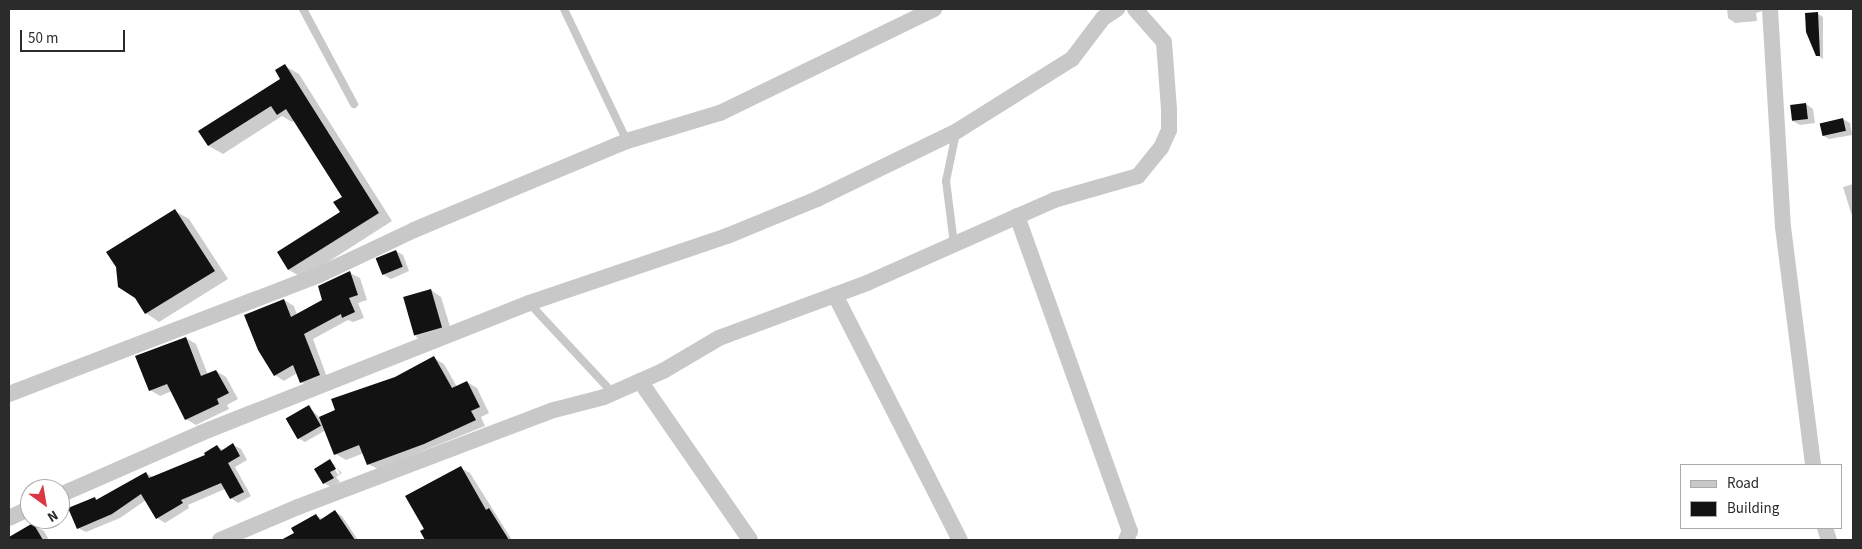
<!DOCTYPE html>
<style>
body{margin:0}
#map{position:relative;width:1862px;height:549px;overflow:hidden;background:#fff;font-family:"Source Sans 3",sans-serif}
div>[style]{position:absolute}
.shadow>*{inset:0;background:#0003}
.building>*{inset:0;background:#121212;transform-origin:0 0}
.lane>*{height:8px;margin:-4px;padding:0 4px;transform-origin:4px;border-radius:4px;background:#c8c8c8}
.street>*{height:16px;margin:-8px;padding:0 8px;transform-origin:8px;border-radius:8px;background:#c8c8c8}
span{translate:-50% -50%;white-space:nowrap;text-align:center;line-height:1.15;-webkit-text-stroke:5px #fff;paint-order:stroke}
.frame{position:absolute;inset:0;border:10px solid #2b2b2b;pointer-events:none}
.legend{position:absolute;left:1680px;top:464px;width:162px;height:65px;box-sizing:border-box;background:#fff;border:1px solid #aaa;margin:0;padding:6px 9px;list-style:none;font-size:15px;color:#2b2b2b}
.legend li{display:flex;align-items:center;gap:10px;height:25px}
.legend b{width:25px;border:1px solid #aaa}
.north{position:absolute;left:20px;top:479px;width:50px;height:50px;box-sizing:border-box;background:#fff;border:1px solid #aaa;border-radius:50%;rotate:148deg;font-size:14px;font-weight:700;line-height:20px;text-align:center;color:#2b2b2b}
.north::after{content:'';display:block;margin:auto;width:18px;height:22px;background:#d93743;clip-path:polygon(50% 0,100% 100%,50% 72%,0 100%)}
.scale{position:absolute;left:20px;top:30px;width:105px;height:22px;box-sizing:border-box;border:2px solid #2b2b2b;border-top:0;padding-left:6px;font-size:15px;line-height:18px;white-space:nowrap;color:#2b2b2b;-webkit-text-stroke:4px #fff;paint-order:stroke}
</style>
<div id="map">
<div class="shadow">
<i style="clip-path:polygon(1727px 9px,1769px 9px,1756px 13px,1757px 21px,1735px 23px,1728px 18px)"></i>
<i style="clip-path:polygon(1818px 14px,1823px 17px,1823px 59px,1817px 55px)"></i>
<i style="clip-path:polygon(285px 66px,299px 74px,392px 221px,303px 278px,289px 270px,279px 253px,341px 213px,344px 197px,295px 120px,292px 122px,282px 116px,223px 154px,209px 146px,200px 131px,282px 79px)"></i>
<i style="clip-path:polygon(1806px 104px,1813px 109px,1815px 123px,1800px 125px,1793px 121px)"></i>
<i style="clip-path:polygon(1843px 119px,1850px 123px,1852px 135px,1829px 139px,1822px 135px)"></i>
<i style="clip-path:polygon(1853px 184px,1853px 219px,1843px 187px)"></i>
<i style="clip-path:polygon(175px 211px,189px 219px,228px 279px,159px 322px,146px 313px)"></i>
<i style="clip-path:polygon(396px 251px,403px 255px,409px 271px,391px 279px,384px 275px)"></i>
<i style="clip-path:polygon(350px 273px,360px 278px,367px 300px,358px 303px,364px 318px,353px 322px,348px 320px,313px 339px,328px 380px,310px 388px,301px 382px,297px 373px,284px 381px,275px 375px,284px 300px,294px 306px,297px 315px,323px 300px)"></i>
<i style="clip-path:polygon(431px 290px,441px 297px,452px 333px,426px 343px,416px 337px)"></i>
<i style="clip-path:polygon(186px 338px,196px 344px,208px 375px,216px 371px,226px 377px,238px 399px,227px 405px,229px 409px,196px 425px,186px 419px,172px 391px,160px 396px,150px 390px)"></i>
<i style="clip-path:polygon(434px 358px,444px 364px,457px 387px,467px 382px,477px 388px,489px 413px,481px 417px,485px 426px,378px 469px,368px 464px,364px 453px,346px 460px,336px 454px,326px 430px,305px 442px,298px 438px,309px 407px,320px 418px)"></i>
<i style="clip-path:polygon(233px 445px,241px 449px,247px 460px,235px 467px,251px 496px,238px 503px,231px 498px,225px 489px,188px 505px,189px 508px,165px 523px,157px 518px,146px 500px,120px 518px,86px 532px,78px 528px,95px 498px,98px 500px,146px 473px,153px 477px,207px 456px,217px 447px,224px 450px)"></i>
<i style="clip-path:polygon(evenodd,330px 461px,342px 473px,336px 477px,340px 482px,331px 487px,324px 483px,330px 461px,332px 465px,335px 465px,340px 473px,338px 475px,332px 465px)"></i>
<i style="clip-path:polygon(461px 468px,470px 473px,512px 540px,425px 540px,421px 532px)"></i>
<i style="clip-path:polygon(335px 512px,342px 516px,358px 540px,281px 540px,296px 533px,316px 516px,323px 519px)"></i>
<i style="clip-path:polygon(33px 525px,44px 531px,49px 540px,9px 540px)"></i>
</div>
<div class="building">
<i style="clip-path:polygon(1818px 12px,1820px 56px,1816px 56px,1806px 32px,1805px 13px)"></i>
<i style="clip-path:polygon(285px 64px,379px 213px,288px 270px,277px 252px,340px 212px,333px 202px,342px 197px,286px 109px,277px 115px,271px 106px,208px 146px,198px 131px,280px 79px,275px 70px)"></i>
<i style="left:1806px;top:103px;width:16px;height:16px;rotate:83deg"></i>
<i style="left:1843px;top:118px;width:13px;height:24px;rotate:77deg"></i>
<i style="clip-path:polygon(175px 209px,215px 271px,145px 314px,135px 298px,118px 287px,116px 267px,106px 252px)"></i>
<i style="left:396px;top:250px;width:18px;height:22px;rotate:68deg"></i>
<i style="clip-path:polygon(350px 271px,358px 295px,349px 298px,355px 312px,342px 318px,341px 314px,304px 334px,320px 375px,300px 383px,293px 365px,274px 376px,258px 350px,244px 315px,284px 299px,291px 317px,322px 300px,318px 286px)"></i>
<i style="left:431px;top:289px;width:40px;height:29px;rotate:74deg"></i>
<i style="clip-path:polygon(186px 337px,201px 376px,216px 370px,229px 393px,217px 399px,219px 404px,185px 420px,167px 384px,149px 391px,135px 356px)"></i>
<i style="clip-path:polygon(434px 356px,452px 388px,467px 381px,480px 407px,471px 411px,476px 420px,424px 444px,367px 465px,359px 445px,334px 455px,319px 417px,335px 410px,331px 399px,395px 377px)"></i>
<i style="left:309px;top:405px;width:24px;height:27px;rotate:60deg"></i>
<i style="clip-path:polygon(233px 443px,240px 456px,228px 463px,244px 492px,230px 499px,221px 483px,181px 500px,183px 503px,156px 519px,141px 494px,112px 514px,77px 529px,68px 508px,95px 497px,96px 500px,146px 472px,149px 478px,205px 455px,204px 453px,217px 445px,221px 451px)"></i>
<i style="clip-path:polygon(330px 459px,336px 469px,330px 472px,334px 478px,323px 484px,314px 469px)"></i>
<i style="clip-path:polygon(461px 466px,486px 510px,489px 508px,509px 540px,425px 540px,420px 531px,424px 529px,405px 496px)"></i>
<i style="clip-path:polygon(335px 510px,355px 540px,281px 540px,294px 533px,291px 528px,316px 514px,320px 520px)"></i>
<i style="clip-path:polygon(33px 523px,43px 540px,9px 540px,9px 537px)"></i>
</div>
<div class="lane">
<i style="left:303px;top:9px;width:108px;rotate:61.8deg"></i>
<i style="left:564px;top:9px;width:146px;rotate:64.5deg"></i>
<i style="left:954px;top:244px;width:64px;rotate:-97.2deg"></i>
<i style="left:946px;top:181px;width:49px;rotate:-78.2deg"></i>
<i style="left:529px;top:303px;width:123px;rotate:47deg"></i>
</div>
<div class="street">
<i style="left:1770px;top:9px;width:218px;rotate:86.6deg"></i>
<i style="left:1783px;top:227px;width:240px;rotate:82.8deg"></i>
<i style="left:1017px;top:216px;width:335px;rotate:70.3deg"></i>
<i style="left:1130px;top:531px;width:10px;rotate:114deg"></i>
<i style="left:835px;top:295px;width:275px;rotate:63deg"></i>
<i style="left:640px;top:381px;width:193px;rotate:55.3deg"></i>
<i style="left:9px;top:394px;width:332px;rotate:-21deg"></i>
<i style="left:319px;top:275px;width:105px;rotate:-25.3deg"></i>
<i style="left:414px;top:230px;width:231px;rotate:-22.7deg"></i>
<i style="left:627px;top:141px;width:97px;rotate:-16.8deg"></i>
<i style="left:720px;top:113px;width:238px;rotate:-25.9deg"></i>
<i style="left:60px;top:495px;width:154px;rotate:-23.7deg"></i>
<i style="left:201px;top:433px;width:353px;rotate:-21.6deg"></i>
<i style="left:529px;top:303px;width:209px;rotate:-18.7deg"></i>
<i style="left:727px;top:236px;width:97px;rotate:-22.3deg"></i>
<i style="left:817px;top:199px;width:156px;rotate:-25.9deg"></i>
<i style="left:957px;top:131px;width:136px;rotate:-32.1deg"></i>
<i style="left:1072px;top:59px;width:51px;rotate:-52.9deg"></i>
<i style="left:1103px;top:18px;width:17px;rotate:-33deg"></i>
<i style="left:9px;top:518px;width:23px;rotate:-25deg"></i>
<i style="left:1825px;top:528px;width:13px;rotate:72deg"></i>
<i style="left:220px;top:540px;width:85px;rotate:-22.9deg"></i>
<i style="left:298px;top:507px;width:274px;rotate:-20.8deg"></i>
<i style="left:554px;top:410px;width:52px;rotate:-14.6deg"></i>
<i style="left:604px;top:397px;width:64px;rotate:-23.8deg"></i>
<i style="left:663px;top:371px;width:65px;rotate:-30.5deg"></i>
<i style="left:719px;top:338px;width:158px;rotate:-20.4deg"></i>
<i style="left:867px;top:283px;width:205px;rotate:-23.9deg"></i>
<i style="left:1054px;top:200px;width:87px;rotate:-15.9deg"></i>
<i style="left:1138px;top:176px;width:36px;rotate:-51deg"></i>
<i style="left:1161px;top:148px;width:20px;rotate:-66deg"></i>
<i style="left:1169px;top:130px;width:21px;rotate:-90deg"></i>
<i style="left:1169px;top:109px;width:67px;rotate:-94.3deg"></i>
<i style="left:1164px;top:42px;width:44px;rotate:-131.3deg"></i>
</div>
<div class="frame"></div>
<ul class="legend">
<li><b style="height:6px;background:#c8c8c8"></b>Road</li>
<li><b style="height:14px;background:#121212"></b>Building</li>
</ul>
<div class="north">N</div>
<div class="scale">50 m</div>
</div>
